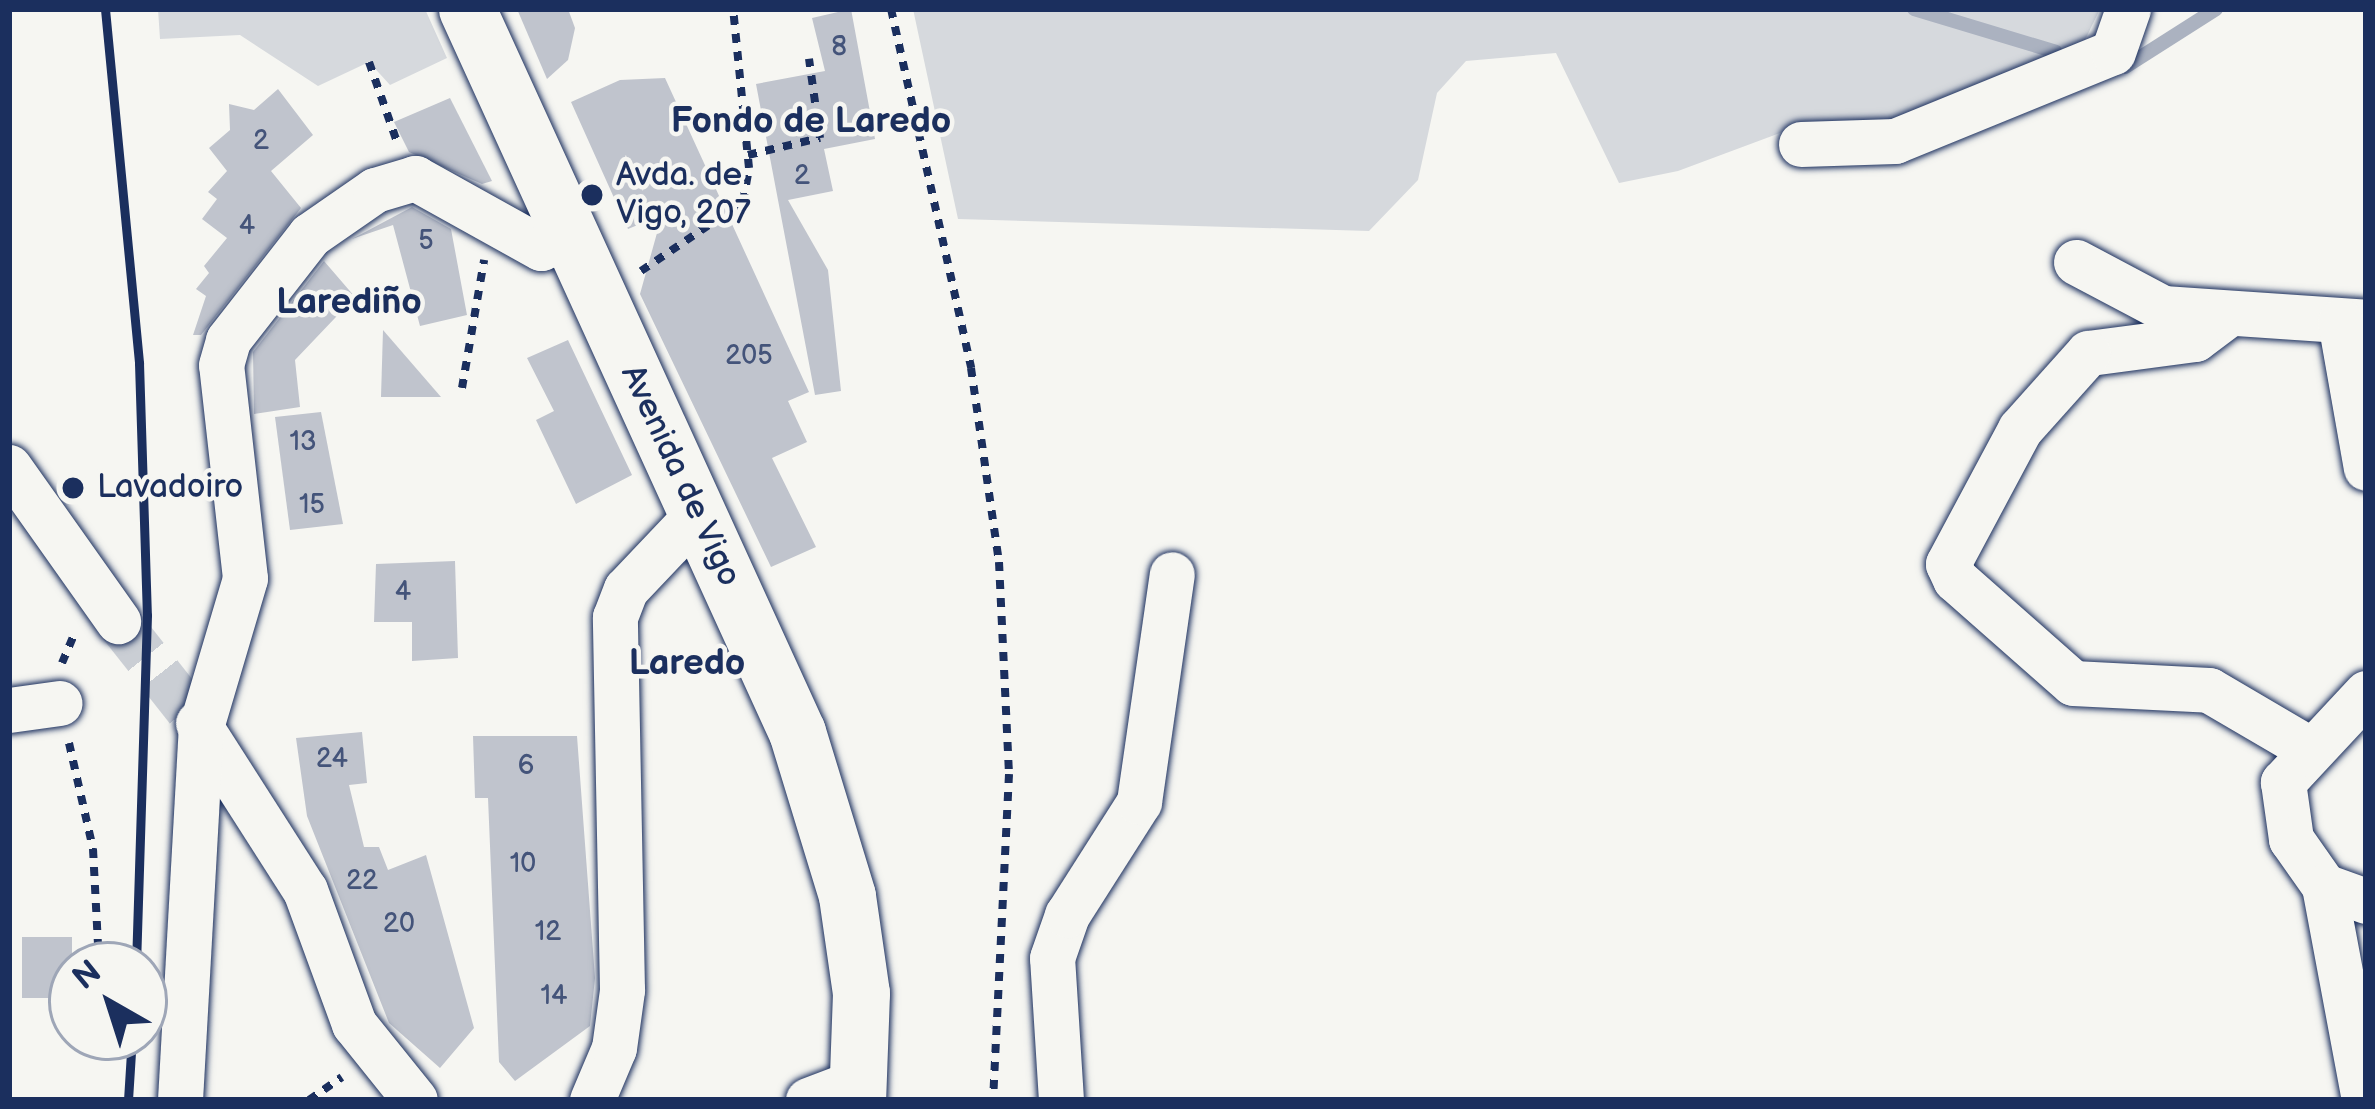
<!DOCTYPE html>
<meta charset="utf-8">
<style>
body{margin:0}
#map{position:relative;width:2375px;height:1109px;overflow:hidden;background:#f6f6f2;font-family:"Balsamiq Sans",sans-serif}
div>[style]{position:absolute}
.green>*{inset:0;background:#d6d9dd}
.stream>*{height:14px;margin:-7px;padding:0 7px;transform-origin:7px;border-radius:7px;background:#abb2c0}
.building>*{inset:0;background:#c0c4cd;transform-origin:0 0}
.minor-tunnel>*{height:45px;margin-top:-22.5px;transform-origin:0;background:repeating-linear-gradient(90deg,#caced4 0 45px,transparent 0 67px)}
.path>*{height:8px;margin-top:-4px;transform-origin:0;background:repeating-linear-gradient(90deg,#1b2f5e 0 9px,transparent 0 18px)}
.roads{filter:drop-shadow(0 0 3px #1b2f5e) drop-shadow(0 0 3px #1b2f5e)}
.minor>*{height:45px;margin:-22.5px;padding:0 22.5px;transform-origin:22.5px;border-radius:22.5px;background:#f6f6f2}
.major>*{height:57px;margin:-28.5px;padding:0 28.5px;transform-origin:28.5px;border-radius:28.5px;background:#f6f6f2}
.rail>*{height:9px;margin:-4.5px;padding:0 4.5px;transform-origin:4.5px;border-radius:4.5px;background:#1b2f5e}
.dots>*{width:33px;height:33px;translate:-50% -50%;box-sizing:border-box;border:6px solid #f6f6f2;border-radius:50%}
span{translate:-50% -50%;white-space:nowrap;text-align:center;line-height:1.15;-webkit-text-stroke:9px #f6f6f2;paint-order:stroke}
.number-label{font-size:27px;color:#44547a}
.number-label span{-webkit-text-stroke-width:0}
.poi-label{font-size:33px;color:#1b2f5e}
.left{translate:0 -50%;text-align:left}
.street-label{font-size:33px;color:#1b2f5e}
.neighbourhood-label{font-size:36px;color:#1b2f5e;font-weight:700}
.frame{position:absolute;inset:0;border:12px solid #1b2f5e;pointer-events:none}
.north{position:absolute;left:48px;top:941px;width:120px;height:120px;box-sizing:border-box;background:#f6f6f2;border:3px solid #9ea6b7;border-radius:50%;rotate:321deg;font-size:33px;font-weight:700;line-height:48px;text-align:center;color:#1b2f5e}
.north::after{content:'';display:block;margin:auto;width:42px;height:54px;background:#1b2f5e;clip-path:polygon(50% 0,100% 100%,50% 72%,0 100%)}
</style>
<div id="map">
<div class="green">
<i style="clip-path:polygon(158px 9px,425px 9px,447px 58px,390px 85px,369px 62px,318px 86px,240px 35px,160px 39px)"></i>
<i style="clip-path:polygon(913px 9px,2100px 9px,2085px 40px,1888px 127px,1791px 129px,1678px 171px,1619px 183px,1556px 53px,1466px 61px,1437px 93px,1418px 180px,1369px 231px,958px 219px)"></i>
</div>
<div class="stream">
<i style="left:1914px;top:9px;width:148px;rotate:16.8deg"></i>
<i style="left:2125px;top:67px;width:108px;rotate:-32.5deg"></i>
</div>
<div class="building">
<i style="clip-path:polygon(517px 9px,568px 9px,575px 28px,568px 60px,547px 79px)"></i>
<i style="clip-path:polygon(851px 9px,875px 139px,824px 149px,833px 191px,788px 200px,828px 270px,841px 391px,815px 395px,756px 84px,825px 71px,812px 18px)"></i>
<i style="clip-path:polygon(665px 78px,809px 392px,788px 401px,807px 442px,772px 458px,816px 547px,771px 567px,640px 294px,662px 215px,628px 229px,571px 102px,620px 80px)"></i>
<i style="clip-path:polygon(278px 89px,313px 135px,271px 171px,301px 208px,201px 335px,193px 335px,206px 296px,196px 289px,209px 273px,204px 266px,227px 238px,202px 219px,217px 199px,208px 192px,227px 171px,209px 148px,230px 130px,229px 104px,254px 110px)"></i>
<i style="clip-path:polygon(450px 98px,492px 181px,482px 184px,409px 152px,394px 122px)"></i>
<i style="clip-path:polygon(412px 207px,451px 229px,467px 315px,420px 326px,393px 225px,352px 239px)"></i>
<i style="clip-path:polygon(324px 261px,355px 297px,295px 360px,300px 407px,254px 414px,253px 352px)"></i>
<i style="clip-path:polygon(383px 330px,441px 397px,381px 397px)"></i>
<i style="clip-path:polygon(568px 340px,632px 475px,576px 504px,536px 420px,554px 411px,527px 358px)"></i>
<i style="clip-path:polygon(321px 412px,343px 524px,290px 530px,275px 417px)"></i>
<i style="clip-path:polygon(455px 561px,458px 658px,412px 661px,412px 622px,374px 622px,376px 564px)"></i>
<i style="clip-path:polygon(362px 732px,367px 783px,349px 785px,364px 847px,379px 847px,388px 870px,426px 855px,474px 1028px,440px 1068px,389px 1023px,307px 816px,296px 738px)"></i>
<i style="clip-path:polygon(473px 736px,577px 736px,595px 978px,590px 1026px,515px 1081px,499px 1062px,488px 798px,475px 798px)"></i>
<i style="left:72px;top:937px;width:61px;height:50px;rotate:90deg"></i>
</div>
<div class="minor-tunnel">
<i style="left:118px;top:621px;width:121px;rotate:51.7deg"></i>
</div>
<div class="path">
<i style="left:891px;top:9px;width:368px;rotate:77.4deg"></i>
<i style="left:971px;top:368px;width:196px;rotate:81.8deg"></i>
<i style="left:999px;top:562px;width:212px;rotate:87.3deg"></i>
<i style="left:1009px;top:774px;width:326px;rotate:92.8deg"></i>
<i style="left:369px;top:62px;width:82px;rotate:70.7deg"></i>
<i style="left:748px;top:155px;width:74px;rotate:-13.3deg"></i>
<i style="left:820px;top:138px;width:80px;rotate:-97.9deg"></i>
<i style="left:641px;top:271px;width:123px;rotate:-34.1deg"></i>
<i style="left:743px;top:202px;width:35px;rotate:-80deg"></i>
<i style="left:749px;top:168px;width:160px;rotate:-95.7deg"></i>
<i style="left:462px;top:388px;width:130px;rotate:-80.2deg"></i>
<i style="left:62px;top:663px;width:33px;rotate:-67deg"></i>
<i style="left:69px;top:743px;width:109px;rotate:77.2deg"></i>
<i style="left:93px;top:849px;width:116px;rotate:87deg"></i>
<i style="left:309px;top:1100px;width:40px;rotate:-34.9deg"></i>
</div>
<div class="roads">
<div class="minor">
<i style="left:1801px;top:144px;width:94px;rotate:-1.8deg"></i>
<i style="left:1895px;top:141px;width:235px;rotate:-22.2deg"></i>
<i style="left:2113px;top:52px;width:46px;rotate:-70.8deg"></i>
<i style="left:2076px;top:262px;width:98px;rotate:27.9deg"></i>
<i style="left:2163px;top:308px;width:203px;rotate:3.9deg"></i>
<i style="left:2227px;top:315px;width:40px;rotate:143deg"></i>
<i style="left:2195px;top:339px;width:108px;rotate:172.5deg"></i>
<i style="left:2088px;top:353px;width:102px;rotate:131.8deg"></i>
<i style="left:2020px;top:429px;width:153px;rotate:118.1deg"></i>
<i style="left:1948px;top:564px;width:17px;rotate:65deg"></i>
<i style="left:1955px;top:579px;width:157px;rotate:41.4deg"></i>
<i style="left:2073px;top:683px;width:136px;rotate:2.9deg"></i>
<i style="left:2209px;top:690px;width:115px;rotate:30.4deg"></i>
<i style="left:2340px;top:321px;width:149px;rotate:80deg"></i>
<i style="left:9px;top:467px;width:189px;rotate:54.7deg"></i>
<i style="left:2366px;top:693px;width:122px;rotate:133deg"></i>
<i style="left:2283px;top:782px;width:58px;rotate:82deg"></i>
<i style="left:2291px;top:839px;width:57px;rotate:54.9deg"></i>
<i style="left:2324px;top:886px;width:45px;rotate:19.7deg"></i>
<i style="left:9px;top:710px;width:51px;rotate:-7.8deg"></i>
<i style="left:198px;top:723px;width:198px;rotate:57.4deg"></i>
<i style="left:305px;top:890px;width:143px;rotate:69.9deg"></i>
<i style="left:354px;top:1024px;width:97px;rotate:51.2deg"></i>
<i style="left:2324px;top:886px;width:218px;rotate:79.4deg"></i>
<i style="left:180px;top:1100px;width:374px;rotate:-86.8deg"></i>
<i style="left:201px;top:727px;width:155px;rotate:-73.5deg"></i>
<i style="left:245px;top:578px;width:214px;rotate:-96.4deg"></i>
<i style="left:221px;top:365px;width:26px;rotate:-74deg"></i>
<i style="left:228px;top:340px;width:133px;rotate:-52deg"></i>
<i style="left:310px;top:235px;width:79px;rotate:-34.7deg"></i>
<i style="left:375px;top:190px;width:42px;rotate:-16.7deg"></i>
<i style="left:415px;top:178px;width:144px;rotate:29.1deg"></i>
<i style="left:541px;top:248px;width:33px;rotate:-23deg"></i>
<i style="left:592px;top:1100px;width:56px;rotate:-67.1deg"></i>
<i style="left:614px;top:1048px;width:59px;rotate:-82.1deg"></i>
<i style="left:622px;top:990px;width:373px;rotate:-91.1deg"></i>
<i style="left:615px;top:617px;width:30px;rotate:-69deg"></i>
<i style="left:626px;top:589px;width:105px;rotate:-46.5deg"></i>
<i style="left:808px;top:1100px;width:57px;rotate:-20.7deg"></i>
<i style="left:1061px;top:1100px;width:142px;rotate:-93.6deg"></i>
<i style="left:1052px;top:958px;width:46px;rotate:-70.8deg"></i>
<i style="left:1067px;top:915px;width:134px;rotate:-57.5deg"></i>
<i style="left:1139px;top:802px;width:230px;rotate:-81.8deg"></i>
</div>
<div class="major">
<i style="left:467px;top:9px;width:795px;rotate:65.47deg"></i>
<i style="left:797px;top:732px;width:171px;rotate:73deg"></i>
<i style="left:847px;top:896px;width:98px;rotate:81.8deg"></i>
<i style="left:861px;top:993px;width:107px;rotate:92.1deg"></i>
</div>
</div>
<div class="rail">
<i style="left:105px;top:9px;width:356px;rotate:84.5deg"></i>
<i style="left:139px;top:363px;width:252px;rotate:88.2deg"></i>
<i style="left:147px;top:615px;width:350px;rotate:91.8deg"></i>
<i style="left:128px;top:1100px;width:63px;rotate:-86.4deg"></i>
</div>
<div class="dots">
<i style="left:592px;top:195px;background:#1b2f5e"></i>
<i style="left:73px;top:488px;background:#1b2f5e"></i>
</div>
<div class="number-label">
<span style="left:839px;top:48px">8</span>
<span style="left:261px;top:142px">2</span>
<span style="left:802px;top:177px">2</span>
<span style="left:247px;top:227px">4</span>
<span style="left:426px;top:242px">5</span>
<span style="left:749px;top:357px">205</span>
<span style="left:303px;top:443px">13</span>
<span style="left:312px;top:506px">15</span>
<span style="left:403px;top:593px">4</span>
<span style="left:332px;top:760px">24</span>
<span style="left:526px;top:767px">6</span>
<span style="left:523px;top:865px">10</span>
<span style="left:362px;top:882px">22</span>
<span style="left:399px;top:925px">20</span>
<span style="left:548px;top:933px">12</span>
<span style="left:554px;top:997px">14</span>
</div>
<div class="poi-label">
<span class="left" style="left:616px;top:195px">Avda. de<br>Vigo, 207</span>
<span class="left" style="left:97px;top:488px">Lavadoiro</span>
</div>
<div class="street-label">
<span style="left:680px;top:476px;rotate:65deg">Avenida de Vigo</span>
</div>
<div class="neighbourhood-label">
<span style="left:811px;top:122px">Fondo de Laredo</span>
<span style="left:349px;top:303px">Larediño</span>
<span style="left:687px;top:664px">Laredo</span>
</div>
<div class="frame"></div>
<div class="north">N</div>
</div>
